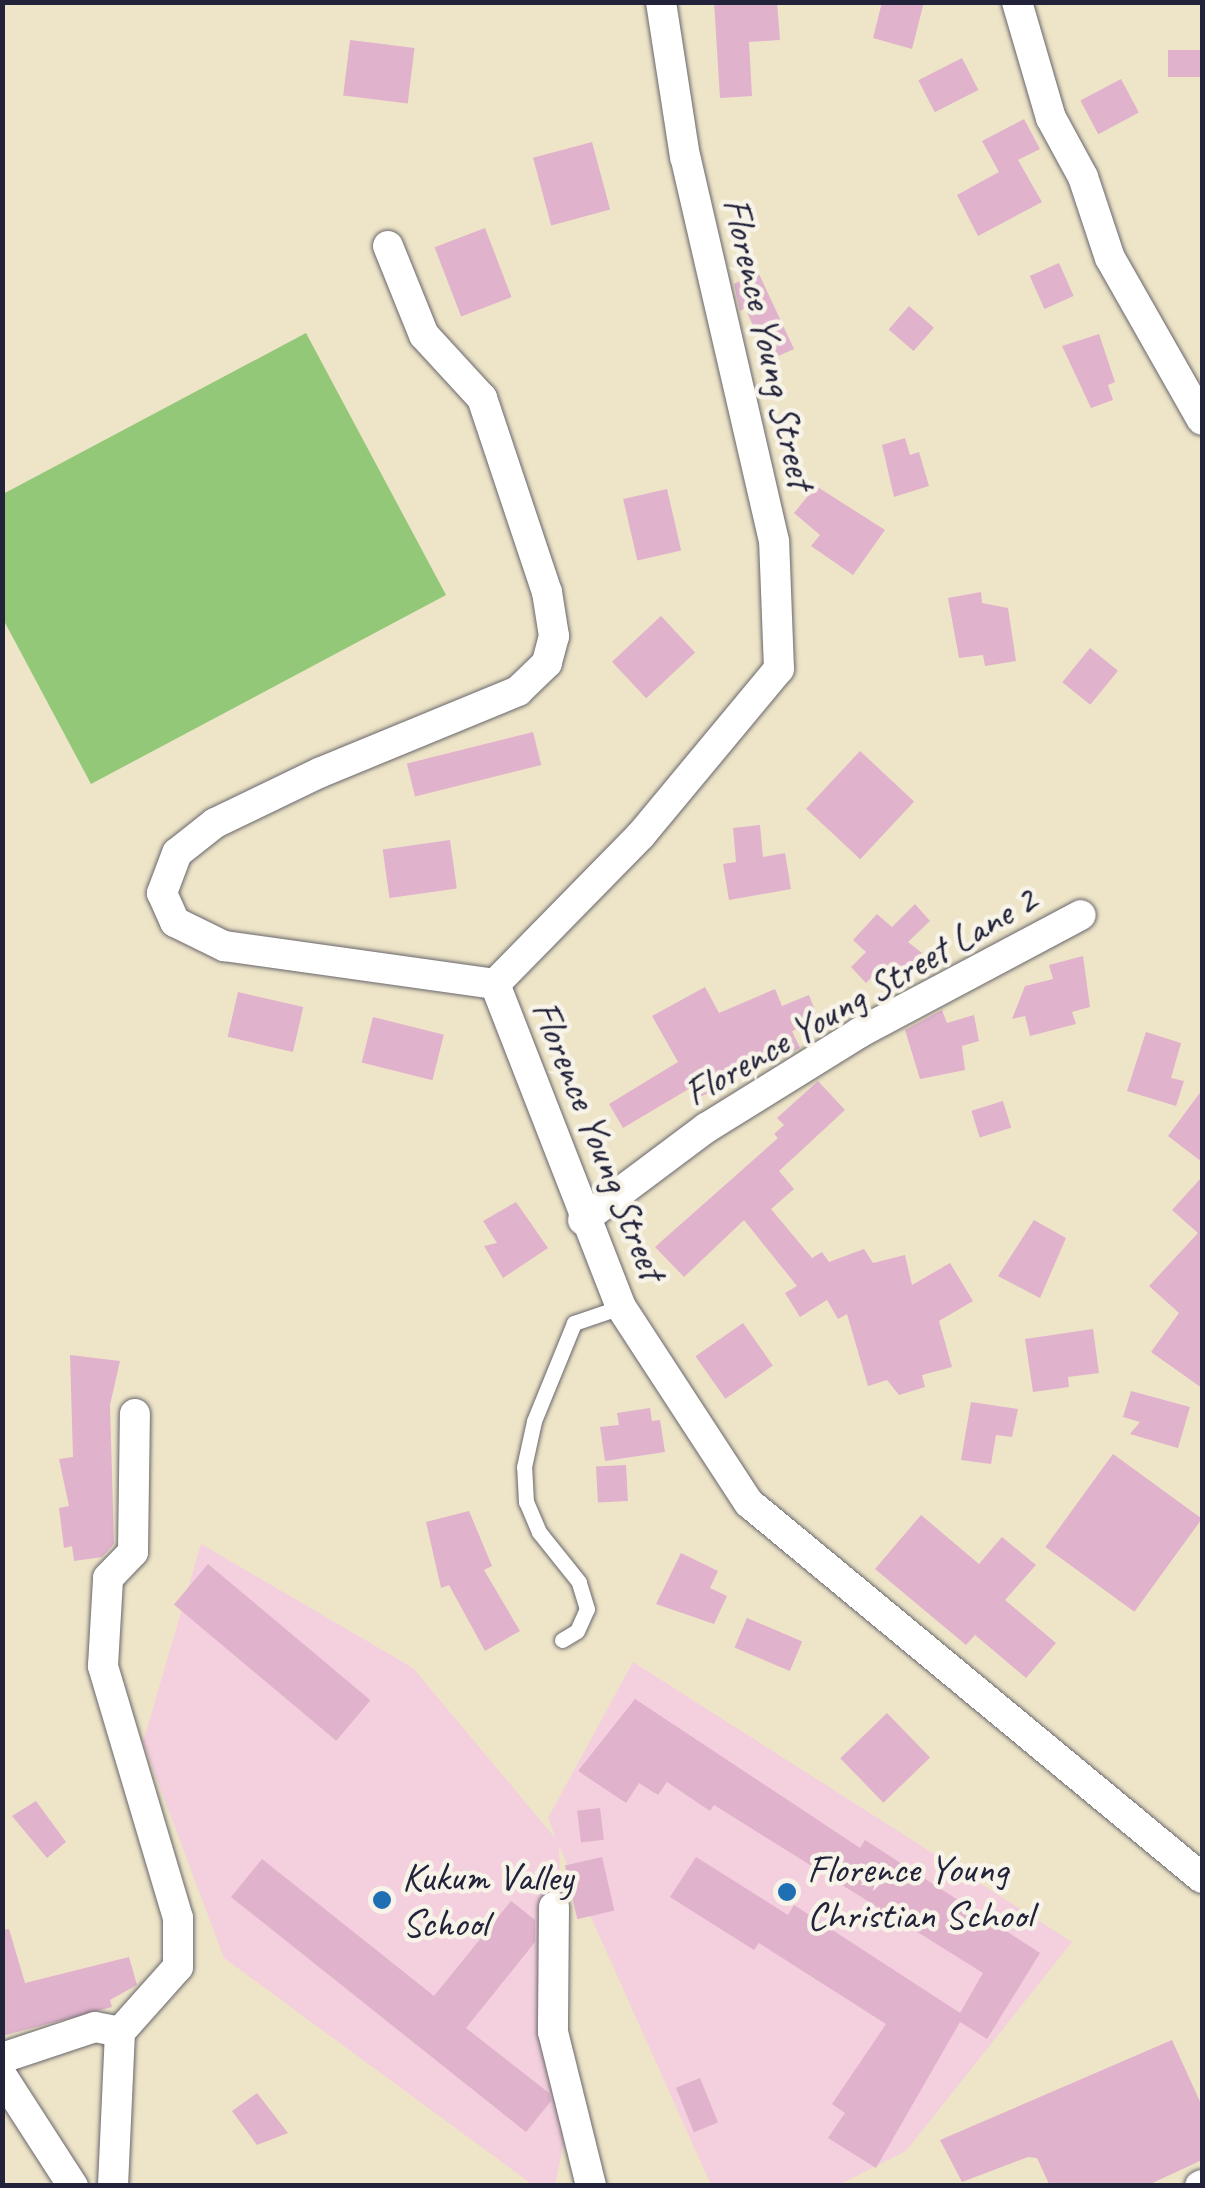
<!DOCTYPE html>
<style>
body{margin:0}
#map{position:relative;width:1205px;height:2188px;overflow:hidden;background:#eee5c8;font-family:Caveat,sans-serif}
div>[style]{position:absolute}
.built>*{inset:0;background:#f4cfdd}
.green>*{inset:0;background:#94c879}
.building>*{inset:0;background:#e0b2cc;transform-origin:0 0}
.roads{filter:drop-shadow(0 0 2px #69666c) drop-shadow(0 0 2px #69666c)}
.lane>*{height:15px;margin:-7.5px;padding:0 7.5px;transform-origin:7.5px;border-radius:7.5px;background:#fff}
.street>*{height:30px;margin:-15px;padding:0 15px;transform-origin:15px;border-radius:15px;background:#fff}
.dots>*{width:28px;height:28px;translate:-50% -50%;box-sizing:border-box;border:5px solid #f7f3e8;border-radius:50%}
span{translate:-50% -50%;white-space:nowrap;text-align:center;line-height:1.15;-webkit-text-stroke:9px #f7f3e8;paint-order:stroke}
.street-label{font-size:40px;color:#22223b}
.poi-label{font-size:40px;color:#22223b}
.left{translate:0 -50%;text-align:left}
.frame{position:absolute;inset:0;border:5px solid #22223b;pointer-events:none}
</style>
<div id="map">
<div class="built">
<i style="clip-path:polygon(201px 1544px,413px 1668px,556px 1839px,548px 1818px,633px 1662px,1072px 1942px,906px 2151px,839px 2185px,711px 2185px,559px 1846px,569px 2117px,555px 2185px,533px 2185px,224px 1958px,143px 1742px)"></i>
</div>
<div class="green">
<i style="clip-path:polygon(306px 333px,446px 595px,91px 784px,3px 619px,3px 494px)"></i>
</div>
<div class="building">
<i style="clip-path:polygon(714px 2px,777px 2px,780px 40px,749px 42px,752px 96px,720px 98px)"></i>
<i style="clip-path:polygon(882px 2px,924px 2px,912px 49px,873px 38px)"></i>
<i style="left:350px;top:40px;width:65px;height:56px;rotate:7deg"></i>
<i style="left:1202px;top:50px;width:27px;height:34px;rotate:90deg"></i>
<i style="left:962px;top:58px;width:36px;height:49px;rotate:63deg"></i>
<i style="left:1121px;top:79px;width:38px;height:46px;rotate:62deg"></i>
<i style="clip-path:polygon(1024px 119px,1040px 149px,1018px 160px,1042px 202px,978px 236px,957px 195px,999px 172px,982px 141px)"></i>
<i style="left:592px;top:142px;width:70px;height:61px;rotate:75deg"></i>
<i style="left:485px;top:228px;width:74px;height:54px;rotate:69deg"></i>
<i style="left:1059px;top:263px;width:36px;height:32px;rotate:66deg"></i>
<i style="clip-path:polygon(758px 272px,794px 349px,769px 360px,745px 308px,740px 311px,734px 284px)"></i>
<i style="left:909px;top:306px;width:33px;height:31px;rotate:41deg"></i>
<i style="clip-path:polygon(1099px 334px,1115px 382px,1108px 385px,1113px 400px,1091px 408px,1062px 346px)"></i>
<i style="clip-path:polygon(905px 438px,910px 455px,919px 452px,929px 486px,894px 497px,882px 445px)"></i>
<i style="clip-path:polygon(816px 486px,885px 530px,853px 575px,811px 546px,820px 535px,794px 513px)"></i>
<i style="left:667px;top:489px;width:63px;height:45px;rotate:77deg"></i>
<i style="clip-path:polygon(981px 592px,982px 603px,1008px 608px,1016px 661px,985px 666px,983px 655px,959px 658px,948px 598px)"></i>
<i style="left:661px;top:616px;width:50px;height:67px;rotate:47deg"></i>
<i style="left:1090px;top:648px;width:36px;height:44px;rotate:39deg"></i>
<i style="left:533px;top:732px;width:34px;height:130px;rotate:76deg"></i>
<i style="left:860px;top:751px;width:74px;height:79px;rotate:43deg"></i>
<i style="clip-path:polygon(760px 825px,763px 857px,785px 853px,791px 889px,729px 900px,723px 864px,736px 862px,733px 828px)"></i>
<i style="left:450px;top:840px;width:49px;height:68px;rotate:82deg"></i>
<i style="clip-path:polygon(915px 904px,930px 921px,908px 942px,922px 953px,898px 980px,882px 967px,866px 983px,851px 967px,866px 952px,853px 940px,877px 914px,892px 927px)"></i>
<i style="clip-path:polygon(1083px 956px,1090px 1007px,1072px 1012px,1076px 1024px,1030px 1036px,1025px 1016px,1012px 1019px,1025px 986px,1053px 979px,1049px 965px)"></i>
<i style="clip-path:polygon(705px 987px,719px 1013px,775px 989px,782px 1006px,809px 995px,819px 1021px,792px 1031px,800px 1048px,794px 1051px,698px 1098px,692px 1087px,623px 1128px,609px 1104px,678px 1062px,652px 1016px)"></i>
<i style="left:238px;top:992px;width:67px;height:46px;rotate:13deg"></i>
<i style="clip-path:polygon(942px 1010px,947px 1023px,974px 1015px,979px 1041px,962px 1046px,965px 1070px,920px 1079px,905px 1030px)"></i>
<i style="left:373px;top:1017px;width:73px;height:47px;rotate:14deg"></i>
<i style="clip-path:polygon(1146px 1032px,1181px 1043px,1171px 1078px,1184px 1081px,1176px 1106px,1127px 1091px)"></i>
<i style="clip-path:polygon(818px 1081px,845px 1110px,779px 1171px,794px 1189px,771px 1209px,812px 1258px,822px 1252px,829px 1262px,864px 1249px,873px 1263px,905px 1255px,912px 1285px,950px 1263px,973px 1301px,939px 1321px,952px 1367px,922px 1375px,925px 1387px,899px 1395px,887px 1380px,868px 1386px,847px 1314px,838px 1319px,827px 1300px,800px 1317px,785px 1293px,797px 1286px,744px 1220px,684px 1277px,655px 1247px,778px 1138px,774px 1134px,784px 1125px,777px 1118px)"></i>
<i style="clip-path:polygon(1202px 1090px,1202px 1162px,1168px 1136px)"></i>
<i style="left:1003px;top:1101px;width:28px;height:33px;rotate:73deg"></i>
<i style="clip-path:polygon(1202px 1177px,1202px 1388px,1151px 1352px,1179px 1313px,1149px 1286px,1198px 1233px,1172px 1210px)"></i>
<i style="clip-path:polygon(516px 1202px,548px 1248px,503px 1278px,484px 1246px,497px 1243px,483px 1221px)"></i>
<i style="clip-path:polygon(1034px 1220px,1066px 1238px,1040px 1298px,998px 1276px)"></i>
<i style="left:743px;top:1323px;width:52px;height:58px;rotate:55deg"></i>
<i style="clip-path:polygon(1093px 1329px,1099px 1373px,1068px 1377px,1069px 1387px,1033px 1392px,1025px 1339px)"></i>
<i style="clip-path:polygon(70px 1355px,120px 1361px,110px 1405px,114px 1544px,102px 1557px,74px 1561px,72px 1546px,64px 1548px,59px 1508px,69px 1506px,59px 1459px,73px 1457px)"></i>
<i style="clip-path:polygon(1131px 1391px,1190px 1407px,1178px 1448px,1130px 1434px,1140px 1422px,1123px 1417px)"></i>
<i style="clip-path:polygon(971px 1402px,1018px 1409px,1012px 1437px,996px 1435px,991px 1464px,961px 1460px)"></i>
<i style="clip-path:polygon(650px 1408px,652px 1421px,660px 1420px,665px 1452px,605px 1461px,600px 1427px,619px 1425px,617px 1413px)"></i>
<i style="left:1113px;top:1454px;width:110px;height:115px;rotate:36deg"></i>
<i style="left:626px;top:1465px;width:36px;height:30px;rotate:87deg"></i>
<i style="clip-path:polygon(469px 1511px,492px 1566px,484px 1570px,520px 1631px,485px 1651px,449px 1585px,441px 1588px,426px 1522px)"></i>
<i style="clip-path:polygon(921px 1515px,979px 1564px,1002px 1537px,1036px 1565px,1005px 1600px,1056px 1643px,1026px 1678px,975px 1635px,966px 1645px,875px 1569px)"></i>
<i style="clip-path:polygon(681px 1553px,718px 1571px,710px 1588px,727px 1596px,714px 1624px,656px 1604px)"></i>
<i style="left:208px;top:1564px;width:212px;height:53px;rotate:40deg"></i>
<i style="left:747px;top:1618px;width:60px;height:32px;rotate:23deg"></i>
<i style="clip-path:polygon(635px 1699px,860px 1848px,865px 1840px,1040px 1953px,987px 2039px,960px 2022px,876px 2168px,828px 2138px,845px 2113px,832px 2104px,886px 2024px,759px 1943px,754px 1950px,670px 1897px,696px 1857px,788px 1915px,794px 1905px,960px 2013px,983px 1973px,714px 1805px,710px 1811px,667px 1782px,658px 1795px,639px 1783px,626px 1803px,578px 1771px)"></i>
<i style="left:887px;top:1713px;width:62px;height:65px;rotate:46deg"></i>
<i style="clip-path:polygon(36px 1801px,66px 1842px,47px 1858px,12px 1816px)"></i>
<i style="left:600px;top:1808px;width:32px;height:23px;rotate:83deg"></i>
<i style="left:602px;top:1857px;width:55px;height:38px;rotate:77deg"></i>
<i style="clip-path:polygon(262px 1859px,434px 1996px,511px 1901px,535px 1920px,535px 1942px,466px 2028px,549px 2093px,551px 2101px,526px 2132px,231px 1897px)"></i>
<i style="clip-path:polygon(9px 1929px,25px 1983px,129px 1957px,137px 1985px,110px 2000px,112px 2007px,2px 2036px,2px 1930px)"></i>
<i style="clip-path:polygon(1172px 2040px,1202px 2106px,1202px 2160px,1146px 2186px,1050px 2186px,1037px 2158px,1028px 2157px,962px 2182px,940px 2140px)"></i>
<i style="left:700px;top:2078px;width:48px;height:26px;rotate:68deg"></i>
<i style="clip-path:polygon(257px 2093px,288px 2133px,257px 2145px,232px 2111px)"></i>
</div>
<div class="roads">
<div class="lane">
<i style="left:562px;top:1640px;width:17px;rotate:-31deg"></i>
<i style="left:577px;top:1631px;width:24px;rotate:-66deg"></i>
<i style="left:587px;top:1609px;width:28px;rotate:-107deg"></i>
<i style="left:579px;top:1582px;width:64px;rotate:-128.7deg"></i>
<i style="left:539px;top:1532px;width:33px;rotate:-113deg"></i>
<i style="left:526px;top:1502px;width:35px;rotate:-93deg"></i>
<i style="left:524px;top:1467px;width:47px;rotate:-77.7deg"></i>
<i style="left:534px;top:1421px;width:106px;rotate:-67.8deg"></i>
<i style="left:574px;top:1323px;width:50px;rotate:-18.8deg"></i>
</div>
<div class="street">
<i style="left:1017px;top:2px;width:121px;rotate:73.7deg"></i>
<i style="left:1051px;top:118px;width:67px;rotate:61.5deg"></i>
<i style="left:1083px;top:177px;width:85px;rotate:71.6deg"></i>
<i style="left:1110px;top:258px;width:186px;rotate:60.4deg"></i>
<i style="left:388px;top:246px;width:96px;rotate:68deg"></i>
<i style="left:424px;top:335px;width:86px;rotate:47.4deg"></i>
<i style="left:482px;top:398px;width:205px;rotate:71.5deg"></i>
<i style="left:547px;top:592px;width:45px;rotate:81deg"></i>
<i style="left:554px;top:636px;width:28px;rotate:105deg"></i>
<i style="left:547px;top:663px;width:40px;rotate:136deg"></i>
<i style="left:518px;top:691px;width:213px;rotate:157.6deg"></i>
<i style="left:321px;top:772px;width:118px;rotate:154.3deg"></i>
<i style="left:215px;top:823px;width:48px;rotate:141.7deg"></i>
<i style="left:177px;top:853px;width:43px;rotate:110.6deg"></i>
<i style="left:162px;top:893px;width:32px;rotate:66deg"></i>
<i style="left:175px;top:922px;width:55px;rotate:26.1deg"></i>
<i style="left:224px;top:946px;width:274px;rotate:8deg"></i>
<i style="left:495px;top:984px;width:347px;rotate:68.7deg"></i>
<i style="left:621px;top:1307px;width:234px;rotate:56.9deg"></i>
<i style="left:749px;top:1503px;width:588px;rotate:39.62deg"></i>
<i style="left:495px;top:984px;width:209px;rotate:-45.6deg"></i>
<i style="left:641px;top:835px;width:216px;rotate:-50.3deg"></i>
<i style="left:779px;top:669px;width:128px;rotate:-92.2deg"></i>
<i style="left:774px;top:541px;width:394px;rotate:-103deg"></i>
<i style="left:685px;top:157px;width:157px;rotate:-98.8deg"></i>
<i style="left:583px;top:1220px;width:154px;rotate:-36.8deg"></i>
<i style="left:706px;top:1128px;width:180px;rotate:-31.8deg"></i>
<i style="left:859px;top:1033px;width:251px;rotate:-28deg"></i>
<i style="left:554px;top:1907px;width:125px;rotate:90.5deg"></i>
<i style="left:553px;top:2032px;width:159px;rotate:76.1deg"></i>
<i style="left:2px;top:2058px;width:98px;rotate:-18.4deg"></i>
<i style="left:95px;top:2027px;width:25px;rotate:11deg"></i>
<i style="left:2px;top:2076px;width:131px;rotate:57.2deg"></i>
<i style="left:113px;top:2186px;width:154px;rotate:-87.4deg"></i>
<i style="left:120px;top:2032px;width:87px;rotate:-48.3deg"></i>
<i style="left:178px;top:1967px;width:49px;rotate:-90deg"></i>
<i style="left:178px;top:1918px;width:263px;rotate:-106.6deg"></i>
<i style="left:103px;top:1666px;width:88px;rotate:-86.7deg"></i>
<i style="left:108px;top:1578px;width:36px;rotate:-46deg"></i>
<i style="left:133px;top:1552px;width:138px;rotate:-89.2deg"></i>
<i style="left:1200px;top:2186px;width:2px;rotate:-27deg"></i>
</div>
</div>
<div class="dots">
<i style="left:787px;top:1892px;background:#1f6fb2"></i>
<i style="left:382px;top:1900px;background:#1f6fb2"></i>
</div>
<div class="street-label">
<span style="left:769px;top:343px;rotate:77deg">Florence Young Street</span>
<span style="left:860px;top:996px;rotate:-30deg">Florence Young Street Lane 2</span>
<span style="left:599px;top:1140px;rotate:68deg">Florence Young Street</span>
</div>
<div class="poi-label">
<span class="left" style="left:807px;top:1892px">Florence Young<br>Christian School</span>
<span class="left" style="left:402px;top:1900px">Kukum Valley<br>School</span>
</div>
<div class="frame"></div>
</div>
